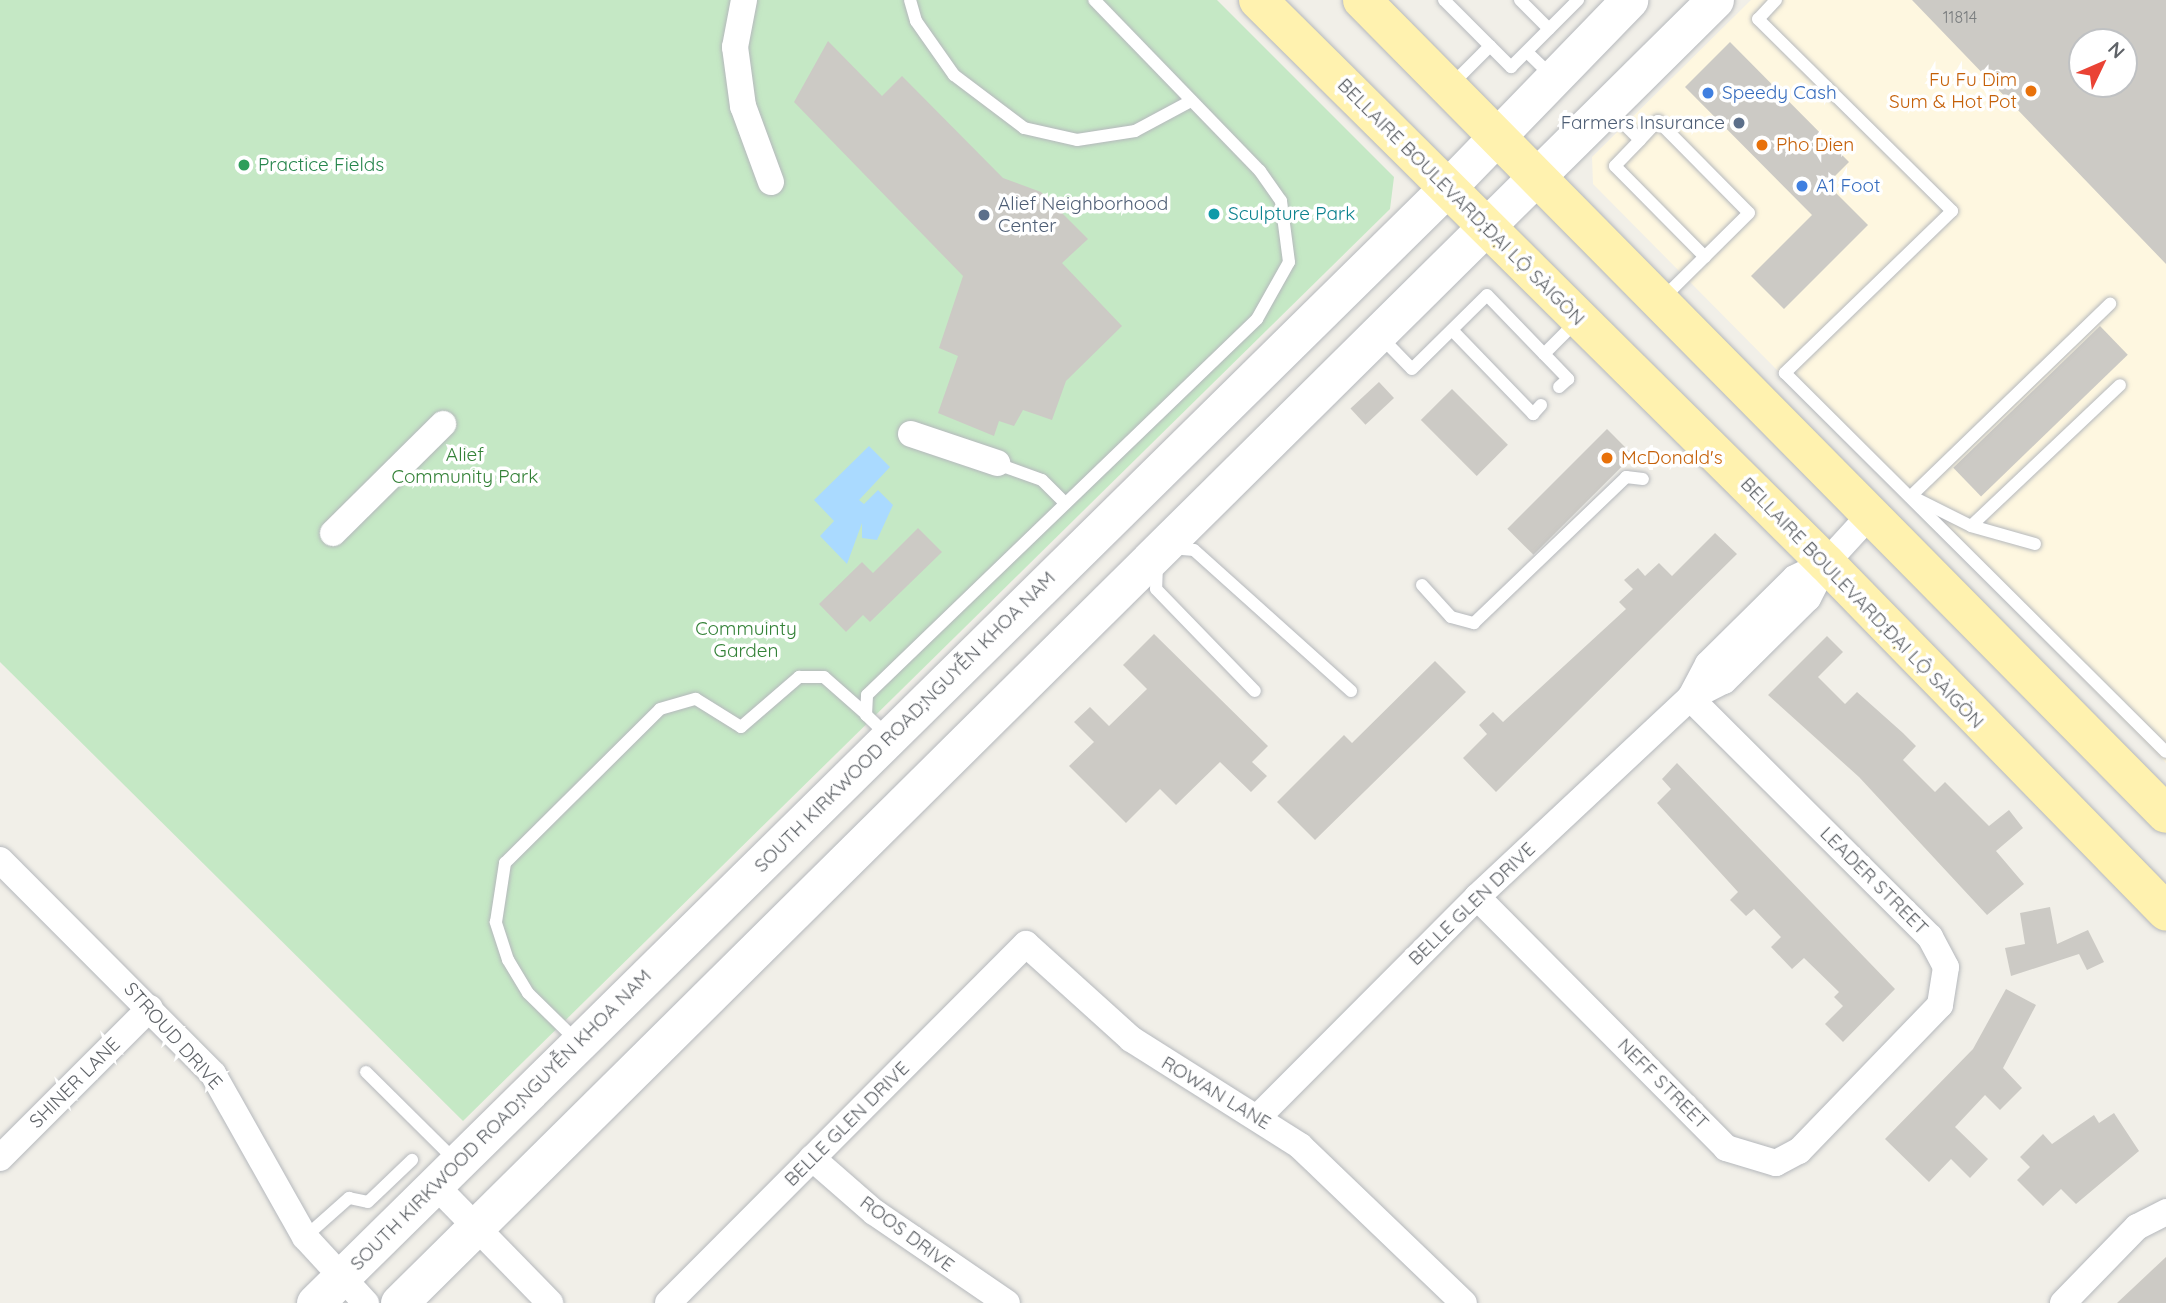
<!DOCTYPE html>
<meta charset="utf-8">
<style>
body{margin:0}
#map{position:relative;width:2166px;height:1303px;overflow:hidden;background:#f1efe8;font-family:Quicksand,sans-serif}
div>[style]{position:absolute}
.commercial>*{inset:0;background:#fef7e0}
.green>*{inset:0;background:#c5e8c5}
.water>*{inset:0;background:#aadaff}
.building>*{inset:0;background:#cccac5;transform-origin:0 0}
.roads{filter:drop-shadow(0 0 2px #b5b8bc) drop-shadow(0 0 2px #b5b8bc)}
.lane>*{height:12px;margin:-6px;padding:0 6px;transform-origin:6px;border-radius:6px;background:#fff}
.street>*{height:26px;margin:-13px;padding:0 13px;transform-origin:13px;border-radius:13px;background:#fff}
.secondary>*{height:37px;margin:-18.5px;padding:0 18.5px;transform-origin:18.5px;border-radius:18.5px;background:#fff}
.primary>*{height:38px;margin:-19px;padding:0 19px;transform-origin:19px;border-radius:19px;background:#fff2af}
.dots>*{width:19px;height:19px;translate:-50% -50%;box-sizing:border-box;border:4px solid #fff;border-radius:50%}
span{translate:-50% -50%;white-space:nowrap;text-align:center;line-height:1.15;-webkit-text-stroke:7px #fff;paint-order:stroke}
.number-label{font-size:16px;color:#7a7d7f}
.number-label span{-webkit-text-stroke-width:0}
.food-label{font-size:19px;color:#c56008}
.right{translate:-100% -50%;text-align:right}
.left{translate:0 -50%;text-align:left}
.shop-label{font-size:19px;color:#366cbe}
.service-label{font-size:19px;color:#4e5e75}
.leisure-label{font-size:19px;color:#27864d}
.street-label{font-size:19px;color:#5f6368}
.culture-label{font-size:19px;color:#0d838f}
.park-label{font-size:19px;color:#348238}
.north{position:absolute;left:2068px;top:28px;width:70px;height:70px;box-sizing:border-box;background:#fff;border:2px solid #bfc1c3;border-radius:50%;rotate:46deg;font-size:19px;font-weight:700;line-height:28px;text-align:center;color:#5f6368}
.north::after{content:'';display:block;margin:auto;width:24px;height:32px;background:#ea4335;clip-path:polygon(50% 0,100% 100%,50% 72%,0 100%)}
</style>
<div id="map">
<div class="commercial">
<i style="clip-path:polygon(evenodd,1751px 0,2166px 0,2166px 763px,1593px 184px,1592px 157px,1751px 0,2082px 42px,2124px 42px,2124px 84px,2082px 84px,2082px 42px)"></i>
</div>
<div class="green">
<i style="clip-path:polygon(0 0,1217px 0,1394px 177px,1390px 209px,463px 1121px,0 662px)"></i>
</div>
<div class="water">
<i style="clip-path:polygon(869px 446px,890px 467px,859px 500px,864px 504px,878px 490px,893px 505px,877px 540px,862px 538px,862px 523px,847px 564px,820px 536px,834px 521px,814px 500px)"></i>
</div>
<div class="building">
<i style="clip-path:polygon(evenodd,1912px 0,2166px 0,2166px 264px,1912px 0,2082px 42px,2124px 42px,2124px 84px,2082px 84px,2082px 42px)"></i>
<i style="clip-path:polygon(828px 41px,882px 96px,902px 76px,1003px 178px,1041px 192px,1088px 239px,1062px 263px,1122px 326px,1066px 381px,1052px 420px,1023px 410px,1014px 426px,999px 421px,994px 436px,938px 413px,958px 356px,939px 348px,963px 276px,794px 102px)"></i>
<i style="clip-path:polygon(1730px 42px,1849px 162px,1827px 184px,1868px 225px,1784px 309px,1751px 276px,1812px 215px,1685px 87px)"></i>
<i style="left:2100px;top:326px;width:40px;height:204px;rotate:46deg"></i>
<i style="left:1379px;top:382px;width:22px;height:39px;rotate:47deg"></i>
<i style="left:1452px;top:389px;width:79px;height:44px;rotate:45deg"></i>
<i style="left:1607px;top:429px;width:37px;height:141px;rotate:45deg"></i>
<i style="clip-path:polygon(918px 528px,942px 552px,870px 622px,863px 615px,846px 632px,819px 604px,862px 562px,873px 573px)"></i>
<i style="clip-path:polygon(1715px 533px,1737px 554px,1496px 792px,1463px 758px,1487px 734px,1479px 725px,1493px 712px,1503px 722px,1626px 609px,1619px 602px,1633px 589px,1624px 580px,1638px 568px,1645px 576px,1659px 563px,1672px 576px)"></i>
<i style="clip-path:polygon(1154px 634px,1268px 746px,1252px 762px,1267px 776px,1251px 792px,1220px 762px,1176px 805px,1160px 789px,1126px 823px,1069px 766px,1094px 742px,1074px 722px,1090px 707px,1109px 726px,1147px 689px,1123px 665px)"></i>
<i style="clip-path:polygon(1827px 636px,1843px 652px,1818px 677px,1845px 704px,1857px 692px,1903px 733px,1916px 746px,1903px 760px,1935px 792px,1945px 782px,1989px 826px,2009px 810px,2023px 828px,1996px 851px,2024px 884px,1987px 915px,1859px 777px,1768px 695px)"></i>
<i style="clip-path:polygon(1435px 661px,1466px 692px,1315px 840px,1277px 802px,1344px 735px,1352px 743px)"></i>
<i style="clip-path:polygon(1677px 763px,1895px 989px,1843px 1042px,1825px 1024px,1843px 1006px,1834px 997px,1839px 992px,1804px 958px,1792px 969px,1771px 947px,1781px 937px,1754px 909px,1746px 916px,1730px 900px,1738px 892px,1657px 803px,1671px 789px,1662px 779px)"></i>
<i style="clip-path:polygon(2050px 907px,2057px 944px,2088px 930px,2104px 962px,2087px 970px,2079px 954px,2011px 976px,2005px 948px,2025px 944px,2020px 913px)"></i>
<i style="clip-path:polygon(2006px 989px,2036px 1005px,2003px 1068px,2022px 1088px,2000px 1110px,1985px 1095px,1955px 1127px,1988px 1159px,1970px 1178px,1951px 1159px,1929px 1182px,1885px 1139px,1973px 1049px)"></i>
<i style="clip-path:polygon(2114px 1113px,2139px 1151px,2076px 1204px,2061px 1189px,2043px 1206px,2017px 1180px,2030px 1167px,2020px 1157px,2043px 1134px,2052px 1144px,2094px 1115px,2099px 1123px)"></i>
<i style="clip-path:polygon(2166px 1257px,2166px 1303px,2117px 1303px)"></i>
</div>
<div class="roads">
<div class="lane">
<i style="left:910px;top:0;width:22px;rotate:74deg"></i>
<i style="left:916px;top:21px;width:66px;rotate:54.9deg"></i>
<i style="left:954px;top:75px;width:88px;rotate:37.1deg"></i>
<i style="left:1024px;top:128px;width:54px;rotate:12.8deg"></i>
<i style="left:1077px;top:140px;width:59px;rotate:-8.8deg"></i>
<i style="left:1135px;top:131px;width:64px;rotate:-28.2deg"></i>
<i style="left:1444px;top:0;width:65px;rotate:45deg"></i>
<i style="left:1490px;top:46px;width:55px;rotate:135deg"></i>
<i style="left:1520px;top:0;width:41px;rotate:45deg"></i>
<i style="left:1776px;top:0;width:26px;rotate:133deg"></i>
<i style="left:1758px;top:19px;width:273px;rotate:44.7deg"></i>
<i style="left:1952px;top:211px;width:233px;rotate:135.9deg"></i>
<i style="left:1785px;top:373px;width:537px;rotate:44.85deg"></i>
<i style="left:1490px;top:46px;width:30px;rotate:45deg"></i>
<i style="left:1511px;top:67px;width:95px;rotate:-45deg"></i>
<i style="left:1527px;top:52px;width:35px;rotate:44deg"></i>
<i style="left:1608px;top:108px;width:45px;rotate:45deg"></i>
<i style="left:1640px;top:140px;width:26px;rotate:-47deg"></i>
<i style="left:1658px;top:121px;width:129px;rotate:45.3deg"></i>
<i style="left:1749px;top:213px;width:121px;rotate:135.3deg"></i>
<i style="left:1640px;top:140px;width:36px;rotate:134deg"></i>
<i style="left:1615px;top:166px;width:128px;rotate:45.3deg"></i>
<i style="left:1452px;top:330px;width:117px;rotate:46deg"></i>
<i style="left:1533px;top:414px;width:12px;rotate:-48deg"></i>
<i style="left:1379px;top:335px;width:47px;rotate:45.9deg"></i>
<i style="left:1412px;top:369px;width:105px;rotate:-44.6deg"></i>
<i style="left:1487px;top:295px;width:82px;rotate:46deg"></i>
<i style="left:1544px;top:354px;width:48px;rotate:-45deg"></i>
<i style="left:1544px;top:354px;width:35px;rotate:46deg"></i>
<i style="left:1568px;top:379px;width:12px;rotate:138deg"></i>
<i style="left:1003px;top:466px;width:41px;rotate:19.7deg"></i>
<i style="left:1042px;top:480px;width:33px;rotate:45deg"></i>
<i style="left:1971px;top:526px;width:205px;rotate:-43.4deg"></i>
<i style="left:2035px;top:544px;width:66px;rotate:-164.3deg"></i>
<i style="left:1971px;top:526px;width:67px;rotate:-153.4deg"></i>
<i style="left:1911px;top:496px;width:277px;rotate:-44deg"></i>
<i style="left:1171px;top:548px;width:23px;rotate:5deg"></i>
<i style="left:1194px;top:550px;width:211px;rotate:41.9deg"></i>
<i style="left:1157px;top:564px;width:25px;rotate:92deg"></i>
<i style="left:1156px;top:589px;width:142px;rotate:45.9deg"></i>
<i style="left:1422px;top:585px;width:43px;rotate:47.8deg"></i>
<i style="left:1451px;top:617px;width:24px;rotate:15deg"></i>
<i style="left:1474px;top:623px;width:211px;rotate:-43.8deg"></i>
<i style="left:1626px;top:477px;width:17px;rotate:7deg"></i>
<i style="left:888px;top:736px;width:30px;rotate:-136deg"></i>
<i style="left:866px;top:715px;width:20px;rotate:-87deg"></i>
<i style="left:867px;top:695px;width:542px;rotate:-43.95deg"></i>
<i style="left:1257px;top:319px;width:65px;rotate:-60.7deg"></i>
<i style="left:1289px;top:262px;width:62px;rotate:-97.5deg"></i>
<i style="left:1281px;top:201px;width:37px;rotate:-125deg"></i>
<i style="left:1260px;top:171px;width:238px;rotate:-134.1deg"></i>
<i style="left:578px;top:1042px;width:70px;rotate:-135.6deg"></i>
<i style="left:528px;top:993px;width:39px;rotate:-121deg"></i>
<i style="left:508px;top:960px;width:40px;rotate:-108deg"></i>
<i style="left:496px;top:922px;width:60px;rotate:-81.3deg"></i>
<i style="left:505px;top:863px;width:218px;rotate:-44.8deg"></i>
<i style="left:660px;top:709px;width:37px;rotate:-16deg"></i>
<i style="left:696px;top:699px;width:53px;rotate:31.9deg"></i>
<i style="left:741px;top:727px;width:77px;rotate:-40.8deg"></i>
<i style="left:799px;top:677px;width:25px"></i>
<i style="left:824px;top:677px;width:56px;rotate:41.4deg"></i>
<i style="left:366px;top:1072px;width:125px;rotate:44.7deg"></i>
<i style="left:305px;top:1237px;width:59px;rotate:-41.6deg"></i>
<i style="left:349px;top:1198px;width:19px;rotate:12deg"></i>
<i style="left:368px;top:1202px;width:61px;rotate:-43.7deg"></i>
</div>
<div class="street">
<i style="left:744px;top:0;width:48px;rotate:100.8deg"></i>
<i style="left:735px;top:47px;width:60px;rotate:82.3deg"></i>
<i style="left:743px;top:106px;width:81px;rotate:69.8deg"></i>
<i style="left:911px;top:434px;width:91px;rotate:18.6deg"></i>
<i style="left:333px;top:533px;width:155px;rotate:-44.7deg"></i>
<i style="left:1690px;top:698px;width:38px;rotate:-62deg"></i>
<i style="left:1708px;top:664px;width:122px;rotate:-44.7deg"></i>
<i style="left:1795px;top:578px;width:34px;rotate:-26deg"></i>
<i style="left:0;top:860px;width:302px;rotate:45.1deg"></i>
<i style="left:213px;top:1074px;width:187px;rotate:60.6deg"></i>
<i style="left:305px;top:1237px;width:90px;rotate:47.3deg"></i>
<i style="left:1477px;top:897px;width:354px;rotate:45.2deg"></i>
<i style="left:1726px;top:1148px;width:52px;rotate:16.7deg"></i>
<i style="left:1776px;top:1163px;width:26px;rotate:-28deg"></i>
<i style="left:1799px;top:1151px;width:203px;rotate:-46deg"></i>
<i style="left:1940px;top:1005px;width:38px;rotate:-81deg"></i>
<i style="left:1946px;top:967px;width:34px;rotate:-118deg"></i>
<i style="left:1930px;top:937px;width:339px;rotate:-135.1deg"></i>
<i style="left:1259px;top:1116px;width:309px;rotate:-45.1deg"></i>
<i style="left:1477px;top:897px;width:291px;rotate:-43.1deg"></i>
<i style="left:1690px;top:698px;width:38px;rotate:-27deg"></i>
<i style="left:1724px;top:681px;width:118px;rotate:-44.7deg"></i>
<i style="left:1808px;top:598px;width:39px;rotate:-63deg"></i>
<i style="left:1826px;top:563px;width:65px;rotate:-47.5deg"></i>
<i style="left:0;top:1158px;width:212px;rotate:-45deg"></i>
<i style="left:812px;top:1158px;width:82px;rotate:41.1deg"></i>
<i style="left:874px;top:1212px;width:161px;rotate:34.4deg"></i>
<i style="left:435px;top:1185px;width:165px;rotate:45.7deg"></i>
<i style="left:668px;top:1303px;width:507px;rotate:-45.08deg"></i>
<i style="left:1026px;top:944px;width:142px;rotate:42.1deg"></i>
<i style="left:1131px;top:1039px;width:200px;rotate:32.3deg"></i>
<i style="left:1300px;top:1146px;width:227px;rotate:43.8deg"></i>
<i style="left:2063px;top:1303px;width:106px;rotate:-45.8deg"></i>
<i style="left:2137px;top:1227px;width:33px;rotate:-27deg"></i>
</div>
<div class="secondary">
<i style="left:315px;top:1303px;width:1589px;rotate:-44.57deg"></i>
<i style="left:1447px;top:188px;width:262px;rotate:-45.9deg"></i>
<i style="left:399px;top:1303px;width:1852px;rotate:-44.72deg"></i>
</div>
<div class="primary">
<i style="left:1258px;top:0;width:800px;rotate:44.75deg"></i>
<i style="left:1826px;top:563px;width:487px;rotate:45.7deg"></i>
<i style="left:1362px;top:0;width:1144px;rotate:45.35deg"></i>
</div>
</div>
<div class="dots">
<i style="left:2031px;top:91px;background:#e8710a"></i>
<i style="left:1708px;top:93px;background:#3f7fe0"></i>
<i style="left:1739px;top:123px;background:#5c6f8a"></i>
<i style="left:1762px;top:145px;background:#e8710a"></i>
<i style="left:244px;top:165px;background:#2e9e5b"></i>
<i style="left:1802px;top:186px;background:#3f7fe0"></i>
<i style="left:1214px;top:214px;background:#0f9aa8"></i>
<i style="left:984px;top:215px;background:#5c6f8a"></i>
<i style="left:1607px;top:458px;background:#e8710a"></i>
</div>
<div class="number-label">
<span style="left:1960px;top:17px">11814</span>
</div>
<div class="food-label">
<span class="right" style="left:2017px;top:91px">Fu Fu Dim<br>Sum &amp; Hot Pot</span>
<span class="left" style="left:1776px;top:145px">Pho Dien</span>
<span class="left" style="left:1621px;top:458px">McDonald's</span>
</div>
<div class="shop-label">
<span class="left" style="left:1722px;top:93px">Speedy Cash</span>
<span class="left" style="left:1816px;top:186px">A1 Foot</span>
</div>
<div class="service-label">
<span class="right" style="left:1725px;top:123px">Farmers Insurance</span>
<span class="left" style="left:998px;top:215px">Alief Neighborhood<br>Center</span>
</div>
<div class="leisure-label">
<span class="left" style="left:258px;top:165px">Practice Fields</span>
</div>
<div class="street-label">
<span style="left:1461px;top:202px;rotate:45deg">BELLAIRE BOULEVARD;ĐẠI LỘ SÀIGÒN</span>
<span style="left:1862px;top:603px;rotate:46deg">BELLAIRE BOULEVARD;ĐẠI LỘ SÀIGÒN</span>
<span style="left:905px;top:722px;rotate:-45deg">SOUTH KIRKWOOD ROAD;NGUYỄN KHOA NAM</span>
<span style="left:1874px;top:881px;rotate:45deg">LEADER STREET</span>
<span style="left:1472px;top:904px;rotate:-44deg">BELLE GLEN DRIVE</span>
<span style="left:173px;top:1036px;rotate:48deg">STROUD DRIVE</span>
<span style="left:75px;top:1083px;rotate:-45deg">SHINER LANE</span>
<span style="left:1663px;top:1084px;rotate:45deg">NEFF STREET</span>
<span style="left:1216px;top:1093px;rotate:31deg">ROWAN LANE</span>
<span style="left:501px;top:1120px;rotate:-45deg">SOUTH KIRKWOOD ROAD;NGUYỄN KHOA NAM</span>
<span style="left:847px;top:1124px;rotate:-45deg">BELLE GLEN DRIVE</span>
<span style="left:907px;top:1234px;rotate:37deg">ROOS DRIVE</span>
</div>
<div class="culture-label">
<span class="left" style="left:1228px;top:214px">Sculpture Park</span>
</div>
<div class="park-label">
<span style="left:465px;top:466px">Alief<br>Community Park</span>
<span style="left:746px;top:640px">Commuinty<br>Garden</span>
</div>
<div class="north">N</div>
</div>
